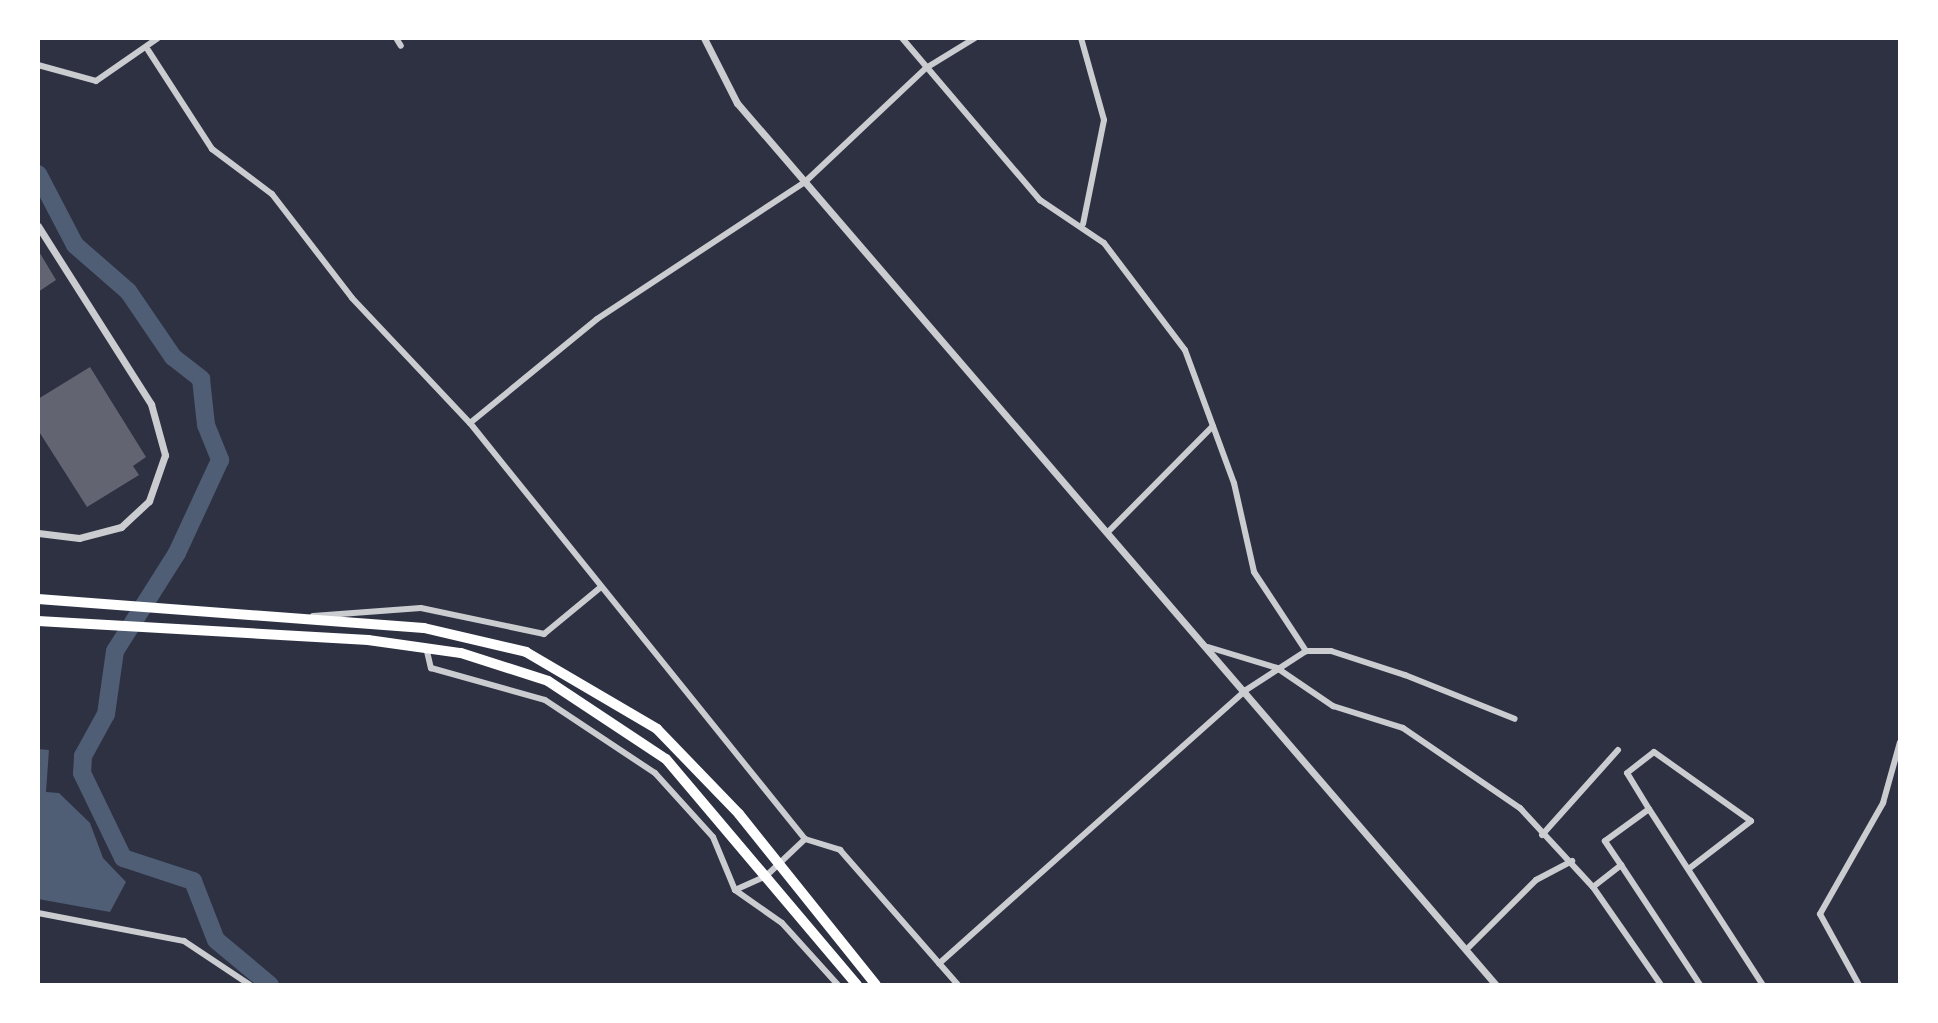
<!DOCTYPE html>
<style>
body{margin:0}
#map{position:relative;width:1938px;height:1023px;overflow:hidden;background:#2d3142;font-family:"Work Sans",sans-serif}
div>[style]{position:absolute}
.water>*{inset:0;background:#4f5d75}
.river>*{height:18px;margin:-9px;padding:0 9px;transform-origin:9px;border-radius:9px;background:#4f5d75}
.building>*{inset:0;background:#626471}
.minor>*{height:6px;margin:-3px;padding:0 3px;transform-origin:3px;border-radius:3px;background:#caccd0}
.tertiary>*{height:7px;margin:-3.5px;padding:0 3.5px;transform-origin:3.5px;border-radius:3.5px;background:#caccd0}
.trunk>*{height:10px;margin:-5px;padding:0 5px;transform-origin:5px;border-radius:5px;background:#fff}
span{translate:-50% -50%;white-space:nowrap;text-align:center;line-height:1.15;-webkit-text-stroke:8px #fff;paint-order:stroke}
.frame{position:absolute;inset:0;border:40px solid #fff;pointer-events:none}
</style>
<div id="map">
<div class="water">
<i style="clip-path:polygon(38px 749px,49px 750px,46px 792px,59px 793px,90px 823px,103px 858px,126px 882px,110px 912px,38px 899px)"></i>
</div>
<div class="river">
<i style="left:38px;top:174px;width:80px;rotate:62.5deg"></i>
<i style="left:75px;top:245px;width:70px;rotate:41deg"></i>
<i style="left:128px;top:291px;width:80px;rotate:55.7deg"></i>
<i style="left:173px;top:357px;width:36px;rotate:38deg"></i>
<i style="left:201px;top:379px;width:46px;rotate:83.8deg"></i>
<i style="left:206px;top:425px;width:38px;rotate:68deg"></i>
<i style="left:220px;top:460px;width:102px;rotate:114.8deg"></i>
<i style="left:177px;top:553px;width:116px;rotate:122.3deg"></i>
<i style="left:115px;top:651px;width:64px;rotate:98.1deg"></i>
<i style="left:106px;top:714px;width:48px;rotate:118.7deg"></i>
<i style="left:83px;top:756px;width:17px;rotate:93deg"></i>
<i style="left:82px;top:773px;width:94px;rotate:64.2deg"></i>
<i style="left:123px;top:858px;width:74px;rotate:18.2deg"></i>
<i style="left:193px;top:881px;width:63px;rotate:68.7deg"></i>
<i style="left:216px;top:940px;width:70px;rotate:39.8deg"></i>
</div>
<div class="building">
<i style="clip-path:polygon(38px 250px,56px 280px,38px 292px)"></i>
<i style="clip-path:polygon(90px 367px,146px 457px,133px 466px,139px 475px,87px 507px,38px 430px,38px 399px)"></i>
</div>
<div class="minor">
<i style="left:396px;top:38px;width:9px;rotate:58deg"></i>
<i style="left:902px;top:38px;width:213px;rotate:49.6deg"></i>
<i style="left:1040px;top:200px;width:77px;rotate:33.9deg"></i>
<i style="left:1104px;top:243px;width:134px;rotate:52.9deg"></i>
<i style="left:1185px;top:350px;width:142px;rotate:69.8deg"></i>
<i style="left:1234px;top:483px;width:91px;rotate:77.3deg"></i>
<i style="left:1254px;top:572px;width:95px;rotate:56.6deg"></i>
<i style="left:1306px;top:651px;width:72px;rotate:147deg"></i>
<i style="left:1246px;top:690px;width:411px;rotate:138.3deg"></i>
<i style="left:1081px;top:38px;width:85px;rotate:74.3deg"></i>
<i style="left:1104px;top:120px;width:106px;rotate:101.4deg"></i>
<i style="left:148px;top:50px;width:118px;rotate:57.1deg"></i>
<i style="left:212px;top:149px;width:75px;rotate:36.9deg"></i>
<i style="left:272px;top:194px;width:131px;rotate:52.4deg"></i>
<i style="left:352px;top:298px;width:172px;rotate:46.7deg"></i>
<i style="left:470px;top:423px;width:534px;rotate:51.16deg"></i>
<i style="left:805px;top:839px;width:37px;rotate:17deg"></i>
<i style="left:840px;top:850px;width:179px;rotate:48.8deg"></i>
<i style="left:38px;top:65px;width:60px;rotate:15.4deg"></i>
<i style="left:96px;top:81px;width:75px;rotate:-34.7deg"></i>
<i style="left:470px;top:423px;width:164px;rotate:-39.3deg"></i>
<i style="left:597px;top:319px;width:250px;rotate:-33.4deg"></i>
<i style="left:806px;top:181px;width:165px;rotate:-43.3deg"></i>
<i style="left:926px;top:68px;width:57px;rotate:-31.5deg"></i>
<i style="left:1108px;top:532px;width:149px;rotate:-45.3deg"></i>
<i style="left:313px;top:616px;width:108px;rotate:-4.2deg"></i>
<i style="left:421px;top:608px;width:126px;rotate:11.9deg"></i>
<i style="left:544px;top:634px;width:74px;rotate:-39.5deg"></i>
<i style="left:426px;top:647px;width:22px;rotate:77deg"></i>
<i style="left:431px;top:668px;width:118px;rotate:15.7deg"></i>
<i style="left:545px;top:700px;width:132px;rotate:33.6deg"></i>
<i style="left:655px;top:773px;width:86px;rotate:47.8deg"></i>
<i style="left:713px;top:837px;width:57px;rotate:67.5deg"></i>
<i style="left:735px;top:890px;width:57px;rotate:35.1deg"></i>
<i style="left:782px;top:923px;width:84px;rotate:47.9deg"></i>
<i style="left:1208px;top:647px;width:72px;rotate:16.9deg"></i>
<i style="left:1277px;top:668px;width:68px;rotate:34.2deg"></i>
<i style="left:1333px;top:706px;width:73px;rotate:17.4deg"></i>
<i style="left:1403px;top:728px;width:142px;rotate:34.4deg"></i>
<i style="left:1520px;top:808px;width:108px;rotate:47.3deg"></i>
<i style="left:1593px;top:887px;width:119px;rotate:55.2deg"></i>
<i style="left:1306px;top:651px;width:25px"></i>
<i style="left:1331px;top:651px;width:78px;rotate:18deg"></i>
<i style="left:1405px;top:675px;width:118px;rotate:21.8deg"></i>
<i style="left:1649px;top:809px;width:42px;rotate:-121.4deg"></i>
<i style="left:1627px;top:773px;width:34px;rotate:-38deg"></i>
<i style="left:1654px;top:752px;width:119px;rotate:35.4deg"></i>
<i style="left:1751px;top:821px;width:77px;rotate:142.4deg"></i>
<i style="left:1542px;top:835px;width:114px;rotate:-48.2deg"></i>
<i style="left:1621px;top:865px;width:144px;rotate:56.6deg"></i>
<i style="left:1593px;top:887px;width:36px;rotate:-38deg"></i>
<i style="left:1621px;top:865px;width:29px;rotate:-124deg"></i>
<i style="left:1605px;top:841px;width:54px;rotate:-36deg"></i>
<i style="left:1649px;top:809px;width:210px;rotate:57.1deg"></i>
<i style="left:735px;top:890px;width:34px;rotate:-24deg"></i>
<i style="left:766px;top:876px;width:54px;rotate:-43.5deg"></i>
<i style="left:38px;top:913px;width:149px;rotate:10.9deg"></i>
<i style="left:184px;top:941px;width:79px;rotate:33.7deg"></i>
<i style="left:1469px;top:947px;width:95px;rotate:-45deg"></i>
<i style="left:1536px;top:880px;width:41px;rotate:-27.8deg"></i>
<i style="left:1859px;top:985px;width:81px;rotate:-118.8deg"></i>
<i style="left:1820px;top:914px;width:128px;rotate:-60.4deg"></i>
<i style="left:1883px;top:803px;width:63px;rotate:-74.4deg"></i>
</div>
<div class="tertiary">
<i style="left:704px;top:38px;width:73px;rotate:63.1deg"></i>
<i style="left:737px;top:103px;width:1164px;rotate:49.29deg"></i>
<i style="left:38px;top:226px;width:211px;rotate:57.6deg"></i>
<i style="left:151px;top:404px;width:53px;rotate:74.6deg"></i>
<i style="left:165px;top:455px;width:49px;rotate:109.2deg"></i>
<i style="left:149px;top:501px;width:38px;rotate:137deg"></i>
<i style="left:121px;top:527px;width:43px;rotate:165.3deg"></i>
<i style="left:79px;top:538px;width:41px;rotate:-173deg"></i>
</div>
<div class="trunk">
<i style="left:38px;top:599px;width:387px;rotate:4.3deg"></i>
<i style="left:424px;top:628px;width:105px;rotate:13.2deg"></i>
<i style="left:526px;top:652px;width:152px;rotate:30.4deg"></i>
<i style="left:657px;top:729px;width:118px;rotate:46deg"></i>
<i style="left:739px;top:814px;width:219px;rotate:51.3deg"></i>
<i style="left:38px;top:621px;width:331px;rotate:3.3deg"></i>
<i style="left:368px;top:640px;width:94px;rotate:8deg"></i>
<i style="left:461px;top:653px;width:91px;rotate:17.8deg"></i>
<i style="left:548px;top:681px;width:141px;rotate:33.5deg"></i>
<i style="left:666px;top:759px;width:296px;rotate:49.8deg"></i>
</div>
<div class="frame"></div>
</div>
